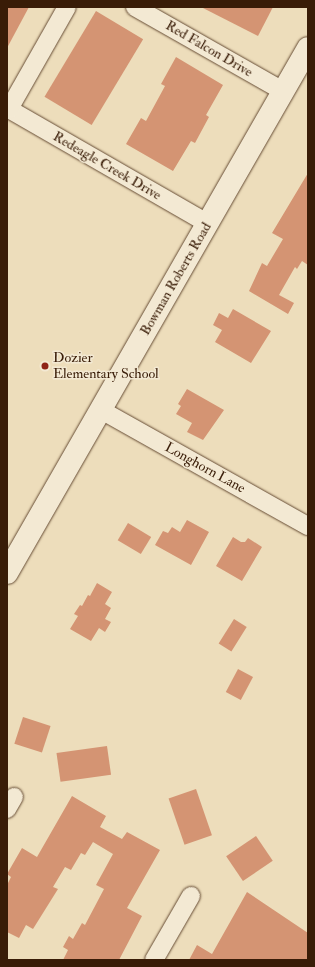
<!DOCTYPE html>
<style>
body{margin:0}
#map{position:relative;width:315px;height:967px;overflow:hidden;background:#edddbb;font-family:"IM FELL Double Pica",serif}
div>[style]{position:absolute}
.building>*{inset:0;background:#d49473;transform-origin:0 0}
.roads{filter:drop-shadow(0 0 1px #664c34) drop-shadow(0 0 1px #664c34)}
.minor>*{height:18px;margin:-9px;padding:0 9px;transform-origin:9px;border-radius:9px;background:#f3e9d3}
.tertiary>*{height:22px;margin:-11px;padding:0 11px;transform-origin:11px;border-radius:11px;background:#f3e9d3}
.dots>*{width:11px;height:11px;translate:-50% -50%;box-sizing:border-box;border:2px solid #f3e9d3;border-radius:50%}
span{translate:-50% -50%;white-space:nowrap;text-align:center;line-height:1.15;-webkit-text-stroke:3px #f3e9d3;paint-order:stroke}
.street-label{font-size:14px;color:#391c07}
.poi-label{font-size:14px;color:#391c07}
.left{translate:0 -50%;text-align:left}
.frame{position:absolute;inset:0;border:8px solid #391c07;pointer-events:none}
</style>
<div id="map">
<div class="building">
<i style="clip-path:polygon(7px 7px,29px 7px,7px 48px)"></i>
<i style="clip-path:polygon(201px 7px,273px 7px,258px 36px)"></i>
<i style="left:96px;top:11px;width:55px;height:100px;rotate:31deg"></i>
<i style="clip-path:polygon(176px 57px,223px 85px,206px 115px,209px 117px,195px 143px,191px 141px,173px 171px,126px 144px,141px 118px,146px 121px,165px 86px,161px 84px)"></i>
<i style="clip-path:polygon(308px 173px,308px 265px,302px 261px,297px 269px,295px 267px,279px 295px,294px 303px,288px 314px,249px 291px,262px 263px,267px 266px,283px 239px,272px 233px)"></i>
<i style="clip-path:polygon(233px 309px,271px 331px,251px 363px,215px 342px,222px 330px,213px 325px,219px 313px,228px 318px)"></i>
<i style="clip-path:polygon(187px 389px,224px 410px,203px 440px,187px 432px,192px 423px,176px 414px,181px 406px,178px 404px)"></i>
<i style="clip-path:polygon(187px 520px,209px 532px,191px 565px,155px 545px,163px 531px,168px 533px,172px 527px,180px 532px)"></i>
<i style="left:128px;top:523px;width:27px;height:20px;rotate:31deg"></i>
<i style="clip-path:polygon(233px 537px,241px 542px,245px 542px,248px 538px,262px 547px,242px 581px,216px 566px)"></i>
<i style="clip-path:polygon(97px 583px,112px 592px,105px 604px,111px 608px,105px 619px,111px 622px,105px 632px,99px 628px,91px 641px,70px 629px,78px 616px,74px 614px,80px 605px,82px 606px,88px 595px,90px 596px)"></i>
<i style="left:234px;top:619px;width:15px;height:29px;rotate:32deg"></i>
<i style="left:238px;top:669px;width:17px;height:26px;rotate:28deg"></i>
<i style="left:23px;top:717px;width:29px;height:28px;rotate:18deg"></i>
<i style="left:107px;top:746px;width:29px;height:51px;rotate:82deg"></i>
<i style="left:196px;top:789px;width:49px;height:29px;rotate:71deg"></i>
<i style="clip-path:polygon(72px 796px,106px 816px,100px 827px,122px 839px,127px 832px,160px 850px,127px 908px,142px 916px,119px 960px,63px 960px,68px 950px,63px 947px,69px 936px,73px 939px,82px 923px,85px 925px,104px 889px,96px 885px,113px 854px,93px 842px,85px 855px,81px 853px,71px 870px,65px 867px,53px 887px,58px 889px,33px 929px,26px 925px,19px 938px,7px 932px,7px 885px,11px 877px,7px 874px,22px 848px,37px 857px)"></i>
<i style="left:256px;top:836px;width:30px;height:36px;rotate:56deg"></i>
<i style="clip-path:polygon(247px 892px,308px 933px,308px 960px,189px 960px,197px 945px,212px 954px)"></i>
</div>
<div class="roads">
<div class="minor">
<i style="left:135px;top:7px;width:170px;rotate:29.6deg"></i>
<i style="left:7px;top:108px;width:231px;rotate:29.9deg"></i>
<i style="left:9px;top:109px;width:117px;rotate:-60.4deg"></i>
<i style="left:101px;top:410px;width:237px;rotate:29.3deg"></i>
<i style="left:7px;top:809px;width:14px;rotate:-60deg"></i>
<i style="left:154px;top:960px;width:74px;rotate:-60deg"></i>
</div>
<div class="tertiary">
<i style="left:7px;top:573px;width:605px;rotate:-60.17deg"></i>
</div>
</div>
<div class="dots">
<i style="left:45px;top:366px;background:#8f2418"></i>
</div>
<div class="street-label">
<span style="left:209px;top:49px;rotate:30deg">Red Falcon Drive</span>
<span style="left:107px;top:166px;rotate:30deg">Redeagle Creek Drive</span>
<span style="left:176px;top:279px;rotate:-60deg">Bowman Roberts Road</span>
<span style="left:205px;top:468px;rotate:29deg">Longhorn Lane</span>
</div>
<div class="poi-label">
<span class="left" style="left:53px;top:366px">Dozier<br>Elementary School</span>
</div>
<div class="frame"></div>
</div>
